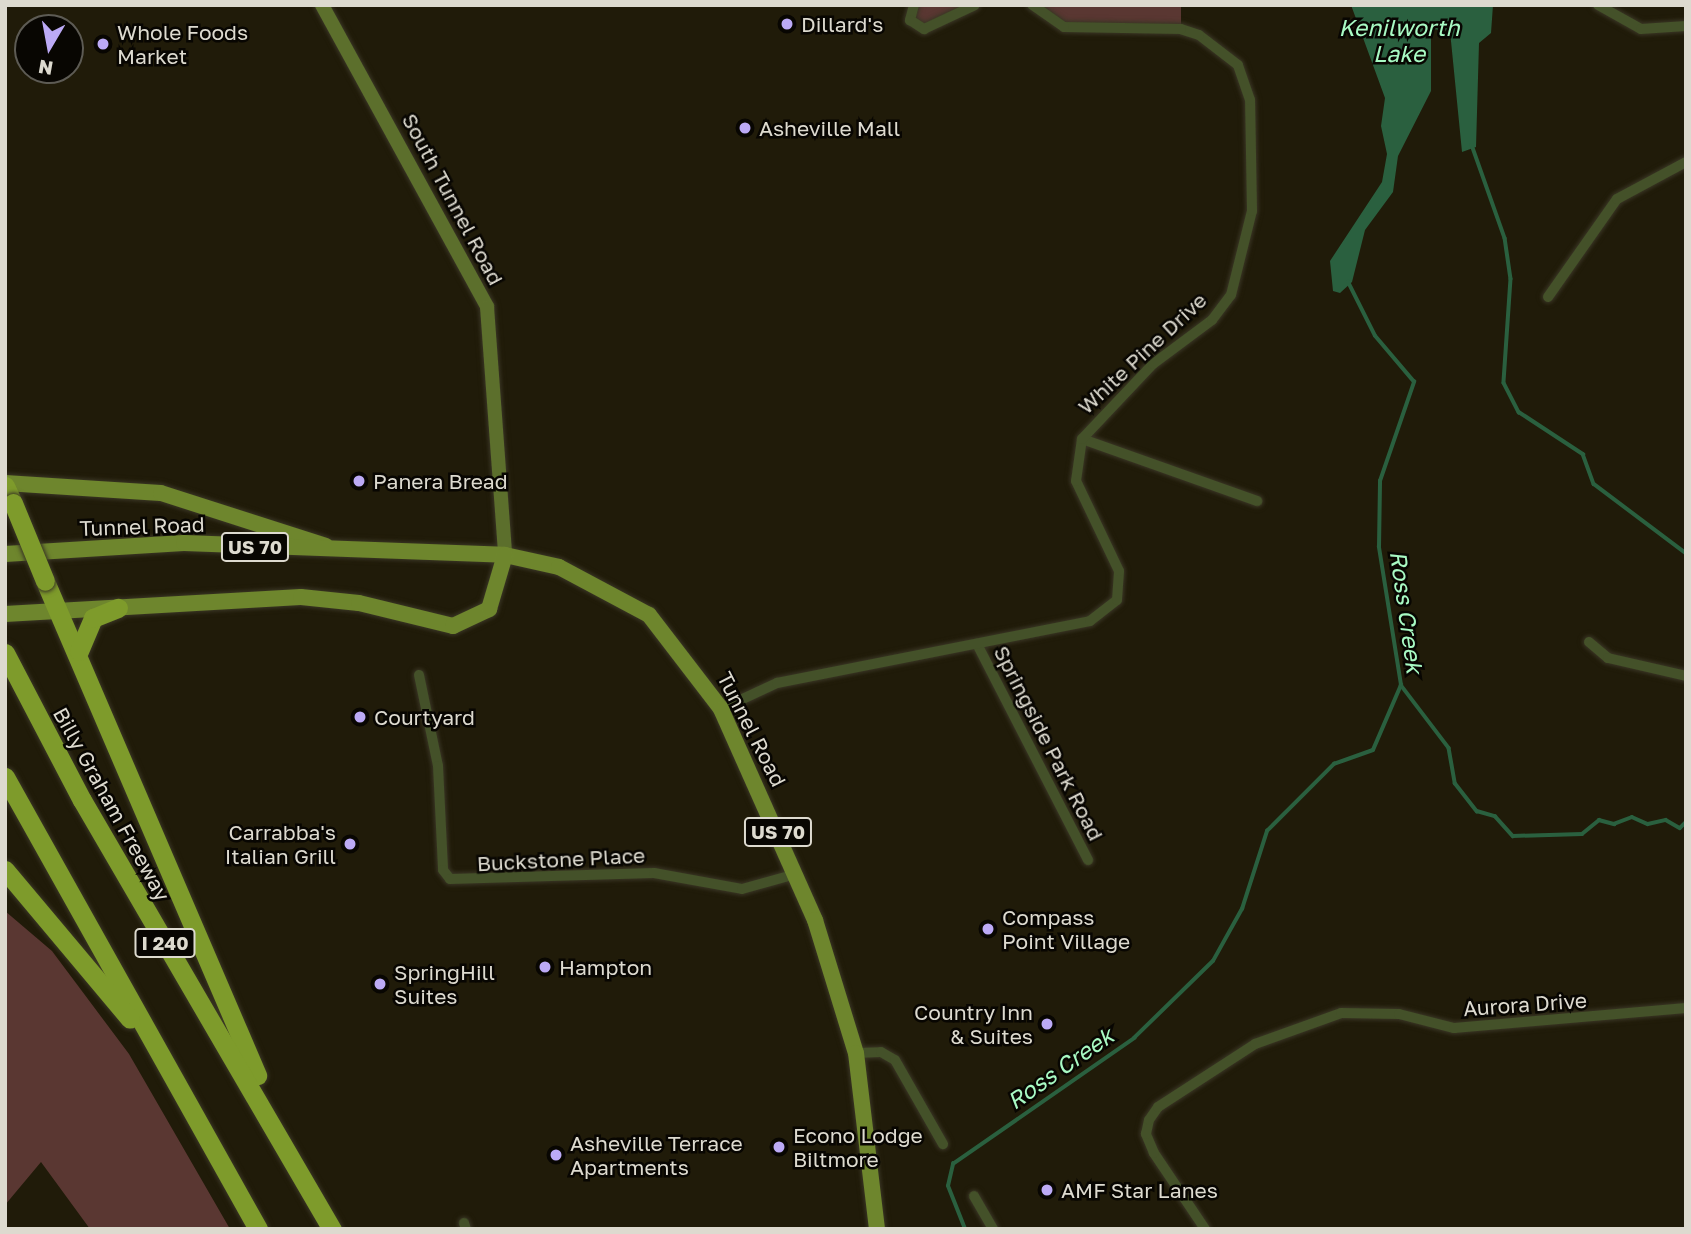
<!DOCTYPE html>
<style>
body{margin:0}
#map{position:relative;width:1691px;height:1234px;overflow:hidden;background:#201b09;font-family:"Golos Text",sans-serif}
div>[style]{position:absolute}
.green>*{inset:0;background:#5a3732}
.water>*{inset:0;background:#2a603f}
.stream>*{height:3.5px;margin:-1.75px;padding:0 1.75px;transform-origin:1.75px;border-radius:1.75px;background:#2a603f}
.roads{filter:drop-shadow(0 0 2px #3a3625) drop-shadow(0 0 2px #3a3625)}
.minor>*{height:10px;margin:-5px;padding:0 5px;transform-origin:5px;border-radius:5px;background:#445129}
.secondary>*{height:14px;margin:-7px;padding:0 7px;transform-origin:7px;border-radius:7px;background:#5c6f2c}
.primary>*{height:16px;margin:-8px;padding:0 8px;transform-origin:8px;border-radius:8px;background:#6e862d}
.motorway>*{height:19px;margin:-9.5px;padding:0 9.5px;transform-origin:9.5px;border-radius:9.5px;background:#7e9b2b}
.bridges{filter:drop-shadow(0 0 2px #3a3625) drop-shadow(0 0 2px #3a3625)}
.motorway-bridge>*{height:19px;margin:-9.5px;padding:0 9.5px;transform-origin:9.5px;border-radius:9.5px;background:#7e9b2b}
.dots>*{width:19px;height:19px;translate:-50% -50%;box-sizing:border-box;border:4px solid #080602;border-radius:50%}
span{translate:-50% -50%;white-space:nowrap;text-align:center;line-height:1.15;-webkit-text-stroke:5px #080602;paint-order:stroke}
.shield-label span{padding:2px 5px;background:#080602;border:2px solid;border-radius:5px;-webkit-text-stroke-width:0}
.shield-label{font-size:19px;color:#dddacf;font-weight:700}
.poi-label{font-size:21px;color:#dddacf}
.left{translate:0 -50%;text-align:left}
.right{translate:-100% -50%;text-align:right}
.street-label{font-size:21px;color:#dddacf}
.water-label{font-size:23px;color:#a8fac3;font-style:italic}
.frame{position:absolute;inset:0;border:7px solid #dddacf;pointer-events:none}
.north{position:absolute;left:14px;top:14px;width:70px;height:70px;box-sizing:border-box;background:#080602;border:2px solid #5d5b54;border-radius:50%;rotate:190deg;font-size:19px;font-weight:700;line-height:28px;text-align:center;color:#dddacf}
.north::after{content:'';display:block;margin:auto;width:24px;height:32px;background:#bcaaf6;clip-path:polygon(50% 0,100% 100%,50% 72%,0 100%)}
</style>
<div id="map">
<div class="green">
<i style="clip-path:polygon(914px 5px,975px 5px,924px 29px,910px 20px)"></i>
<i style="clip-path:polygon(1032px 5px,1181px 5px,1181px 29px,1064px 27px)"></i>
<i style="clip-path:polygon(5px 911px,52px 951px,129px 1054px,230px 1229px,90px 1229px,41px 1162px,5px 1205px)"></i>
</div>
<div class="water">
<i style="clip-path:polygon(1351px 5px,1493px 5px,1491px 33px,1479px 43px,1476px 147px,1462px 152px,1450px 31px,1431px 29px,1431px 91px,1398px 156px,1393px 192px,1365px 230px,1352px 282px,1340px 293px,1333px 291px,1330px 261px,1382px 182px,1387px 154px,1381px 126px,1385px 98px)"></i>
</div>
<div class="stream">
<i style="left:1472px;top:145px;width:99px;rotate:70.5deg"></i>
<i style="left:1505px;top:238px;width:41px;rotate:81.7deg"></i>
<i style="left:1511px;top:279px;width:104px;rotate:93.9deg"></i>
<i style="left:1504px;top:383px;width:33px;rotate:63deg"></i>
<i style="left:1519px;top:412px;width:77px;rotate:33.3deg"></i>
<i style="left:1583px;top:454px;width:32px;rotate:70deg"></i>
<i style="left:1594px;top:484px;width:115px;rotate:36.9deg"></i>
<i style="left:1401px;top:685px;width:79px;rotate:52.7deg"></i>
<i style="left:1449px;top:748px;width:36px;rotate:80deg"></i>
<i style="left:1455px;top:783px;width:36px;rotate:52deg"></i>
<i style="left:1477px;top:811px;width:19px;rotate:16deg"></i>
<i style="left:1495px;top:816px;width:27px;rotate:48deg"></i>
<i style="left:1513px;top:836px;width:69px;rotate:-1.7deg"></i>
<i style="left:1582px;top:834px;width:22px;rotate:-39deg"></i>
<i style="left:1599px;top:820px;width:16px;rotate:15deg"></i>
<i style="left:1614px;top:824px;width:19px;rotate:-21deg"></i>
<i style="left:1632px;top:817px;width:17px;rotate:24deg"></i>
<i style="left:1648px;top:824px;width:18px;rotate:-13deg"></i>
<i style="left:1666px;top:820px;width:16px;rotate:30deg"></i>
<i style="left:1680px;top:828px;width:8px;rotate:-45deg"></i>
<i style="left:965px;top:1229px;width:46px;rotate:-111.6deg"></i>
<i style="left:948px;top:1186px;width:23px;rotate:-77deg"></i>
<i style="left:953px;top:1164px;width:221px;rotate:-34.8deg"></i>
<i style="left:1134px;top:1038px;width:110px;rotate:-44.3deg"></i>
<i style="left:1213px;top:961px;width:60px;rotate:-60.9deg"></i>
<i style="left:1242px;top:909px;width:82px;rotate:-72.2deg"></i>
<i style="left:1267px;top:831px;width:95px;rotate:-45deg"></i>
<i style="left:1334px;top:764px;width:41px;rotate:-19.7deg"></i>
<i style="left:1373px;top:750px;width:71px;rotate:-66.7deg"></i>
<i style="left:1401px;top:685px;width:140px;rotate:-99.1deg"></i>
<i style="left:1379px;top:547px;width:66px;rotate:-89.1deg"></i>
<i style="left:1380px;top:481px;width:105px;rotate:-71deg"></i>
<i style="left:1414px;top:382px;width:60px;rotate:-130.3deg"></i>
<i style="left:1375px;top:336px;width:60px;rotate:-116.6deg"></i>
</div>
<div class="roads">
<div class="minor">
<i style="left:914px;top:5px;width:16px;rotate:105deg"></i>
<i style="left:910px;top:20px;width:17px;rotate:33deg"></i>
<i style="left:924px;top:29px;width:56px;rotate:-25.2deg"></i>
<i style="left:1598px;top:5px;width:49px;rotate:29.2deg"></i>
<i style="left:1641px;top:29px;width:45px;rotate:-3.8deg"></i>
<i style="left:1548px;top:297px;width:120px;rotate:-54.9deg"></i>
<i style="left:1617px;top:199px;width:78px;rotate:-28.2deg"></i>
<i style="left:1082px;top:439px;width:186px;rotate:19.5deg"></i>
<i style="left:1589px;top:642px;width:25px;rotate:40deg"></i>
<i style="left:1608px;top:658px;width:80px;rotate:13deg"></i>
<i style="left:977px;top:644px;width:243px;rotate:62.8deg"></i>
<i style="left:419px;top:675px;width:93px;rotate:78.2deg"></i>
<i style="left:438px;top:766px;width:104px;rotate:87.2deg"></i>
<i style="left:443px;top:870px;width:11px;rotate:52deg"></i>
<i style="left:450px;top:879px;width:204px;rotate:-1.7deg"></i>
<i style="left:654px;top:873px;width:89px;rotate:10.3deg"></i>
<i style="left:742px;top:889px;width:56px;rotate:-15.5deg"></i>
<i style="left:721px;top:709px;width:62px;rotate:-24.9deg"></i>
<i style="left:777px;top:683px;width:319px;rotate:-11.2deg"></i>
<i style="left:1090px;top:621px;width:34px;rotate:-38deg"></i>
<i style="left:1117px;top:600px;width:29px;rotate:-86deg"></i>
<i style="left:1119px;top:571px;width:100px;rotate:-115.5deg"></i>
<i style="left:1076px;top:481px;width:42px;rotate:-81.9deg"></i>
<i style="left:1082px;top:439px;width:103px;rotate:-46.6deg"></i>
<i style="left:1153px;top:364px;width:74px;rotate:-36.7deg"></i>
<i style="left:1212px;top:320px;width:31px;rotate:-53deg"></i>
<i style="left:1231px;top:295px;width:87px;rotate:-76deg"></i>
<i style="left:1252px;top:211px;width:111px;rotate:-91deg"></i>
<i style="left:1250px;top:100px;width:37px;rotate:-109deg"></i>
<i style="left:1238px;top:65px;width:49px;rotate:-142.4deg"></i>
<i style="left:1199px;top:35px;width:19px;rotate:-162deg"></i>
<i style="left:1181px;top:29px;width:117px;rotate:-179deg"></i>
<i style="left:1064px;top:27px;width:39px;rotate:-145deg"></i>
<i style="left:856px;top:1053px;width:25px;rotate:-2deg"></i>
<i style="left:881px;top:1052px;width:16px;rotate:30deg"></i>
<i style="left:895px;top:1060px;width:97px;rotate:60.3deg"></i>
<i style="left:974px;top:1196px;width:38px;rotate:60deg"></i>
<i style="left:464px;top:1223px;width:6px;rotate:72deg"></i>
<i style="left:1205px;top:1229px;width:92px;rotate:-123.9deg"></i>
<i style="left:1154px;top:1153px;width:21px;rotate:-113deg"></i>
<i style="left:1146px;top:1134px;width:14px;rotate:-78deg"></i>
<i style="left:1149px;top:1120px;width:16px;rotate:-55deg"></i>
<i style="left:1158px;top:1107px;width:116px;rotate:-33deg"></i>
<i style="left:1255px;top:1044px;width:91px;rotate:-19.8deg"></i>
<i style="left:1341px;top:1013px;width:58px;rotate:1deg"></i>
<i style="left:1399px;top:1014px;width:57px;rotate:14.3deg"></i>
<i style="left:1454px;top:1028px;width:233px;rotate:-4.9deg"></i>
</div>
<div class="secondary">
<i style="left:322px;top:5px;width:344px;rotate:61.3deg"></i>
<i style="left:487px;top:307px;width:249px;rotate:85.8deg"></i>
</div>
<div class="primary">
<i style="left:5px;top:483px;width:156px;rotate:3.7deg"></i>
<i style="left:161px;top:493px;width:173px;rotate:17.8deg"></i>
<i style="left:5px;top:554px;width:179px;rotate:-3.5deg"></i>
<i style="left:184px;top:543px;width:321px;rotate:2.1deg"></i>
<i style="left:505px;top:555px;width:55px;rotate:12.5deg"></i>
<i style="left:559px;top:567px;width:102px;rotate:28.1deg"></i>
<i style="left:649px;top:615px;width:118px;rotate:52.5deg"></i>
<i style="left:721px;top:709px;width:231px;rotate:66deg"></i>
<i style="left:815px;top:920px;width:139px;rotate:72.9deg"></i>
<i style="left:856px;top:1053px;width:177px;rotate:83.2deg"></i>
<i style="left:5px;top:614px;width:296px;rotate:-3.3deg"></i>
<i style="left:301px;top:597px;width:58px;rotate:5.9deg"></i>
<i style="left:359px;top:603px;width:97px;rotate:13.7deg"></i>
<i style="left:453px;top:626px;width:40px;rotate:-25deg"></i>
<i style="left:489px;top:609px;width:56px;rotate:-73.5deg"></i>
</div>
<div class="motorway">
<i style="left:5px;top:486px;width:19px;rotate:65deg"></i>
<i style="left:45px;top:581px;width:538px;rotate:66.77deg"></i>
<i style="left:79px;top:651px;width:36px;rotate:-67deg"></i>
<i style="left:93px;top:618px;width:27px;rotate:-22deg"></i>
<i style="left:5px;top:653px;width:166px;rotate:62.4deg"></i>
<i style="left:82px;top:800px;width:497px;rotate:59.8deg"></i>
<i style="left:5px;top:777px;width:518px;rotate:60.76deg"></i>
<i style="left:5px;top:870px;width:194px;rotate:50deg"></i>
</div>
</div>
<div class="bridges">
<div class="motorway-bridge">
<i style="left:13px;top:503px;width:84px;rotate:67.7deg"></i>
</div>
</div>
<div class="dots">
<i style="left:787px;top:24px;background:#bcaaf6"></i>
<i style="left:103px;top:44px;background:#bcaaf6"></i>
<i style="left:745px;top:128px;background:#bcaaf6"></i>
<i style="left:359px;top:481px;background:#bcaaf6"></i>
<i style="left:360px;top:717px;background:#bcaaf6"></i>
<i style="left:350px;top:844px;background:#bcaaf6"></i>
<i style="left:988px;top:929px;background:#bcaaf6"></i>
<i style="left:545px;top:967px;background:#bcaaf6"></i>
<i style="left:380px;top:984px;background:#bcaaf6"></i>
<i style="left:1047px;top:1024px;background:#bcaaf6"></i>
<i style="left:779px;top:1147px;background:#bcaaf6"></i>
<i style="left:556px;top:1155px;background:#bcaaf6"></i>
<i style="left:1047px;top:1190px;background:#bcaaf6"></i>
</div>
<div class="shield-label">
<span style="left:255px;top:547px">US 70</span>
<span style="left:778px;top:832px">US 70</span>
<span style="left:165px;top:943px">I 240</span>
</div>
<div class="poi-label">
<span class="left" style="left:801px;top:24px">Dillard's</span>
<span class="left" style="left:117px;top:44px">Whole Foods<br>Market</span>
<span class="left" style="left:759px;top:128px">Asheville Mall</span>
<span class="left" style="left:373px;top:481px">Panera Bread</span>
<span class="left" style="left:374px;top:717px">Courtyard</span>
<span class="right" style="left:336px;top:844px">Carrabba's<br>Italian Grill</span>
<span class="left" style="left:1002px;top:929px">Compass<br>Point Village</span>
<span class="left" style="left:559px;top:967px">Hampton</span>
<span class="left" style="left:394px;top:984px">SpringHill<br>Suites</span>
<span class="right" style="left:1033px;top:1024px">Country Inn<br>&amp; Suites</span>
<span class="left" style="left:793px;top:1147px">Econo Lodge<br>Biltmore</span>
<span class="left" style="left:570px;top:1155px">Asheville Terrace<br>Apartments</span>
<span class="left" style="left:1061px;top:1190px">AMF Star Lanes</span>
</div>
<div class="street-label">
<span style="left:453px;top:199px;rotate:62deg">South Tunnel Road</span>
<span style="left:1142px;top:353px;rotate:-43deg">White Pine Drive</span>
<span style="left:142px;top:526px;rotate:-2deg">Tunnel Road</span>
<span style="left:752px;top:729px;rotate:63deg">Tunnel Road</span>
<span style="left:1049px;top:743px;rotate:63deg">Springside Park Road</span>
<span style="left:112px;top:804px;rotate:61deg">Billy Graham Freeway</span>
<span style="left:561px;top:859px;rotate:-3deg">Buckstone Place</span>
<span style="left:1525px;top:1004px;rotate:-4deg">Aurora Drive</span>
</div>
<div class="water-label">
<span style="left:1399px;top:40px">Kenilworth<br>Lake</span>
<span style="left:1407px;top:612px;rotate:82deg">Ross Creek</span>
<span style="left:1060px;top:1068px;rotate:-35deg">Ross Creek</span>
</div>
<div class="frame"></div>
<div class="north">N</div>
</div>
